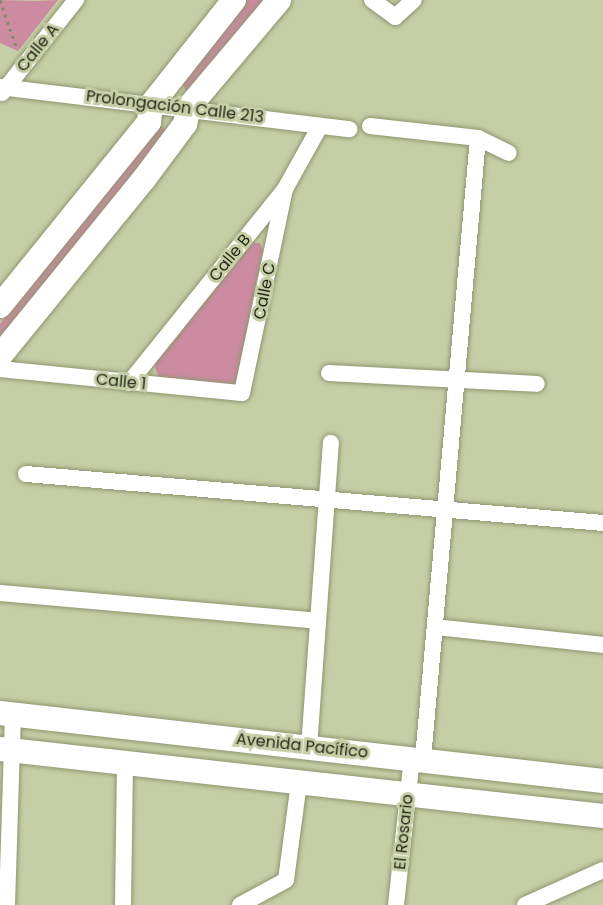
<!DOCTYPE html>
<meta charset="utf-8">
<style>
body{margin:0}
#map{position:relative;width:603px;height:905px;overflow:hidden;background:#c6cea6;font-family:Poppins,sans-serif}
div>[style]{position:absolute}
.green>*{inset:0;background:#cd8ba2}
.path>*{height:3px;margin-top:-1.5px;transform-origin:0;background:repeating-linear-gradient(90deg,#848a6c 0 3px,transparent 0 7.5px)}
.roads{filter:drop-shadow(0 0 2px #8e966f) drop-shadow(0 0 2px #8e966f)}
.street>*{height:16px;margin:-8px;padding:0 8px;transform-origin:8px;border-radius:8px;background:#fff}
.secondary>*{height:24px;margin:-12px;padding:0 12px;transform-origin:12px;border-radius:12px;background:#fff}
span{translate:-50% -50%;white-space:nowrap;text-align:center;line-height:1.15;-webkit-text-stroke:6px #c6cea6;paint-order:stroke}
.street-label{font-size:16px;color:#262919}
</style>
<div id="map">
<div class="green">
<i style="clip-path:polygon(0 0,35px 1px,58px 0,18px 51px,0 43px)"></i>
<i style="clip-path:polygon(247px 0,263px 0,186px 92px,182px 81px)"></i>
<i style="clip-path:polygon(158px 123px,168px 132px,0 342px,0 324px)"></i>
<i style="clip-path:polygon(251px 243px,260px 243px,263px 250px,236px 384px,159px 379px,154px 364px)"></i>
</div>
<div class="path">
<i style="left:0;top:0;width:52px;rotate:70.9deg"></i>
</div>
<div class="roads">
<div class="street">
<i style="left:372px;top:0;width:29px;rotate:36deg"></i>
<i style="left:395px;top:17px;width:25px;rotate:-42deg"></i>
<i style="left:0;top:87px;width:352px;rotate:6.9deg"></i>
<i style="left:2px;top:93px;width:119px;rotate:-51.5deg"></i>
<i style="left:370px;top:126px;width:109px;rotate:6.3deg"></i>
<i style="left:478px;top:138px;width:34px;rotate:26deg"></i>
<i style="left:0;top:369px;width:243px;rotate:5.7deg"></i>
<i style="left:242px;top:393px;width:208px;rotate:-78.1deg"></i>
<i style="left:329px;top:373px;width:208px;rotate:3deg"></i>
<i style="left:129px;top:383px;width:249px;rotate:-51.2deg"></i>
<i style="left:285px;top:189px;width:72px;rotate:-60.9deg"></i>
<i style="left:26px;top:474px;width:579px;rotate:4.85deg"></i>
<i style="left:0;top:593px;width:319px;rotate:5deg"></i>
<i style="left:435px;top:627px;width:169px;rotate:6.1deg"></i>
<i style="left:309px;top:748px;width:306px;rotate:-85.9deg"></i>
<i style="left:423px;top:759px;width:623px;rotate:-84.94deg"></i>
<i style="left:7px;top:905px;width:191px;rotate:-88.2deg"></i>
<i style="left:123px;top:905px;width:142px;rotate:-89.2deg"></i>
<i style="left:240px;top:905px;width:52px;rotate:-28.5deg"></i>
<i style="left:286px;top:880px;width:99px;rotate:-82.4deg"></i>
<i style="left:396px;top:905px;width:148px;rotate:-83.8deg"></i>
<i style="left:525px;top:905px;width:85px;rotate:-24.2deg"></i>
</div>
<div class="secondary">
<i style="left:0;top:306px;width:237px;rotate:-51deg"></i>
<i style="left:149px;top:122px;width:17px;rotate:-83deg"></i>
<i style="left:151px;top:105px;width:134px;rotate:-51.7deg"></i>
<i style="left:0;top:356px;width:228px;rotate:-50.9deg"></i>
<i style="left:144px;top:179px;width:69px;rotate:-53.3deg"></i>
<i style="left:185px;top:124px;width:17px;rotate:-77deg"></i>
<i style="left:189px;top:107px;width:140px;rotate:-49.9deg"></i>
<i style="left:0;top:713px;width:607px;rotate:6.43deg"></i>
<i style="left:0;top:749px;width:607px;rotate:6.34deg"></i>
</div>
</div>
<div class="street-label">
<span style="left:38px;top:48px;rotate:-51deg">Calle A</span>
<span style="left:175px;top:107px;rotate:7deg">Prolongación Calle 213</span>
<span style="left:230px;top:258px;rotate:-51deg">Calle B</span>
<span style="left:265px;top:291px;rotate:-79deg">Calle C</span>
<span style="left:121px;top:382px;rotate:6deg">Calle 1</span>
<span style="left:302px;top:746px;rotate:6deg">Avenida Pacífico</span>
<span style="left:404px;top:832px;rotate:-84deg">El Rosario</span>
</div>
</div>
